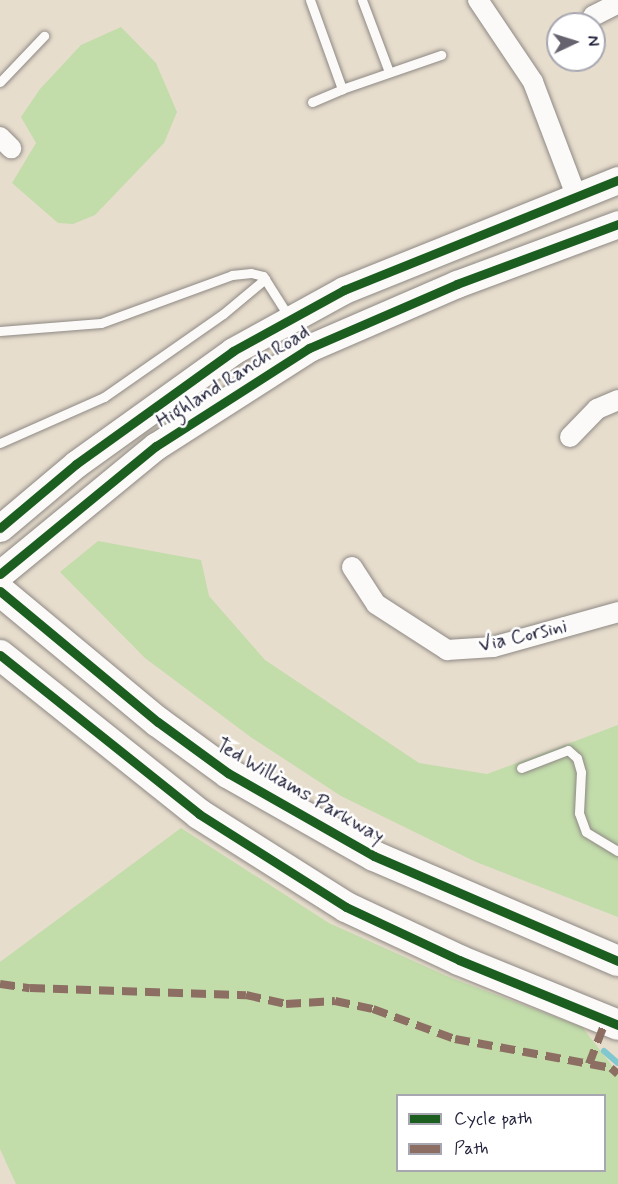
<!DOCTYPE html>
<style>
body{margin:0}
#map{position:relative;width:618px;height:1184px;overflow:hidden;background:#e7ddcd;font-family:Mynerve,sans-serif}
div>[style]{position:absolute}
.green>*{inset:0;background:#c2dcaa}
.stream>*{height:6px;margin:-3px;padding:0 3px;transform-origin:3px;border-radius:3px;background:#81c7d0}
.roads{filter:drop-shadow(0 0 2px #8e8984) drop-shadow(0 0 2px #8e8984)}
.service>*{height:9px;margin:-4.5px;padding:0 4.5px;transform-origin:4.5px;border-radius:4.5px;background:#fbfaf8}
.minor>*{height:20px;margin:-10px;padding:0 10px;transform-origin:10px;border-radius:10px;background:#fbfaf8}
.secondary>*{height:27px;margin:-13.5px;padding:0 13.5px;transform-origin:13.5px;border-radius:13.5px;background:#fbfaf8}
.primary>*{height:30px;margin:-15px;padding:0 15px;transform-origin:15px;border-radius:15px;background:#fbfaf8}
.quiet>*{height:8px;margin-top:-4px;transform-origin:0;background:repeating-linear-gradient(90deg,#8d6e63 0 15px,transparent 0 23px)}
.cycleway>*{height:9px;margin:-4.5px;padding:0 4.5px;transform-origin:4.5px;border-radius:4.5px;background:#1b5e20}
span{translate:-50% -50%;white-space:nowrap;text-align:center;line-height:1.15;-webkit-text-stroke:5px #fff;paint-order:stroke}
.street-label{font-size:20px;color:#22223b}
.legend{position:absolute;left:396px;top:1094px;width:210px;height:78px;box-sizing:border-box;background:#fff;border:2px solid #a7a7b1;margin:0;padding:8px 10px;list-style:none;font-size:18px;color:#22223b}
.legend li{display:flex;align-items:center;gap:12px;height:30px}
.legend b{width:30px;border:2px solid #a7a7b1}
.north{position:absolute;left:546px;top:12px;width:60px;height:60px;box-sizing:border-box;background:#fff;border:2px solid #a7a7b1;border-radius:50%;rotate:86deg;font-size:16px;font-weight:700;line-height:24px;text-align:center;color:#22223b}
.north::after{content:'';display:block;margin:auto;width:21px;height:27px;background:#67636e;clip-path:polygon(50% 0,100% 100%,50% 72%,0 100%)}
</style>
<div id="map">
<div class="green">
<i style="clip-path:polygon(121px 27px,156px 63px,177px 112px,164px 143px,95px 215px,73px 224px,58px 223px,12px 183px,36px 143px,21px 117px,40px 89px,81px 45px)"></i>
<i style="clip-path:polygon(98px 541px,201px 560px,209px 596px,265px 660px,419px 763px,487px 774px,618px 725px,618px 917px,476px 862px,341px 796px,252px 738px,145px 658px,60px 572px)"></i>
<i style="clip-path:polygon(evenodd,181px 828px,329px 923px,449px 977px,582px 1027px,618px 1073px,618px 1184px,16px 1184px,0 1149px,0 962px,181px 828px,398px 1096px,604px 1096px,604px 1170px,398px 1170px,398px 1096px)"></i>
</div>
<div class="stream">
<i style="left:604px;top:1051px;width:18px;rotate:41deg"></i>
</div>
<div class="roads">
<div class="service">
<i style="left:310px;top:0;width:95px;rotate:70.2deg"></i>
<i style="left:342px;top:89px;width:105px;rotate:-19deg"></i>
<i style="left:362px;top:0;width:77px;rotate:69.4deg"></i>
<i style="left:0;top:82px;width:64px;rotate:-46.3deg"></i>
<i style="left:312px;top:102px;width:33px;rotate:-23deg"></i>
<i style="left:0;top:331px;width:101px;rotate:-4.5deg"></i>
<i style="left:101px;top:323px;width:140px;rotate:-20.1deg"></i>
<i style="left:232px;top:275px;width:19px;rotate:-6deg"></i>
<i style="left:251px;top:273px;width:12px;rotate:14deg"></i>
<i style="left:263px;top:276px;width:49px;rotate:57.6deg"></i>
<i style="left:0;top:443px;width:114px;rotate:-23.9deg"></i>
<i style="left:104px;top:397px;width:145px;rotate:-34.9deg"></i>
<i style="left:223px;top:314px;width:55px;rotate:-39.8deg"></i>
<i style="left:521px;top:768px;width:50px;rotate:-21deg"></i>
<i style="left:568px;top:750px;width:12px;rotate:42deg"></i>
<i style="left:577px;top:758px;width:15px;rotate:74deg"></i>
<i style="left:581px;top:772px;width:41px;rotate:92.8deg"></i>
<i style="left:579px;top:813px;width:20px;rotate:70deg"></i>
<i style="left:586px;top:832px;width:37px;rotate:31deg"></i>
</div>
<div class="minor">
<i style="left:478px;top:0;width:99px;rotate:56.1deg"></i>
<i style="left:533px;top:82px;width:124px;rotate:69.2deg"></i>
<i style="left:593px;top:16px;width:28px;rotate:-27deg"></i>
<i style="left:0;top:137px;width:16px;rotate:45deg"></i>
<i style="left:570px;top:437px;width:39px;rotate:-46deg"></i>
<i style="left:597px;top:409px;width:23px;rotate:-23deg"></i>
<i style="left:352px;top:567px;width:44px;rotate:57deg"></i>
<i style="left:376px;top:604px;width:85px;rotate:32.9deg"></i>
<i style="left:447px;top:650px;width:46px;rotate:-3.7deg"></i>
<i style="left:493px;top:647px;width:130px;rotate:-15.6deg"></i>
</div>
<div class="secondary">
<i style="left:0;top:528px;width:99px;rotate:-40.1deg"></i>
<i style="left:76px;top:464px;width:193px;rotate:-35.7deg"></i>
<i style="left:233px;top:351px;width:127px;rotate:-28.8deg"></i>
<i style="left:344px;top:290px;width:295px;rotate:-21.9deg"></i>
<i style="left:0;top:574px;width:202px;rotate:-39.4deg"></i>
<i style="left:156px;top:446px;width:182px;rotate:-32.6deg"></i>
<i style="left:309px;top:348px;width:161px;rotate:-23.4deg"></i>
<i style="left:457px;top:284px;width:172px;rotate:-20.4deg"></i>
</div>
<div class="primary">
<i style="left:0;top:591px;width:205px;rotate:39.7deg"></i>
<i style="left:158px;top:722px;width:87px;rotate:36.1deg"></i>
<i style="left:228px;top:773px;width:168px;rotate:29.6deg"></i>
<i style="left:374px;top:856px;width:266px;rotate:23.3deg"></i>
<i style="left:0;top:655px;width:255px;rotate:38.6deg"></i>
<i style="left:199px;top:814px;width:174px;rotate:32.3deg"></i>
<i style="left:346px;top:907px;width:125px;rotate:25.1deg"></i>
<i style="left:459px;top:960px;width:172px;rotate:22.2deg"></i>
</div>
</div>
<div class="quiet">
<i style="left:0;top:984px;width:30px;rotate:8deg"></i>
<i style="left:30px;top:988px;width:216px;rotate:1.9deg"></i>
<i style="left:246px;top:995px;width:41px;rotate:12.7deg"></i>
<i style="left:286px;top:1004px;width:49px;rotate:-3.5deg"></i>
<i style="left:335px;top:1001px;width:39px;rotate:12deg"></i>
<i style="left:373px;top:1009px;width:87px;rotate:20.1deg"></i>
<i style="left:455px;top:1039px;width:159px;rotate:10.5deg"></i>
<i style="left:611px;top:1068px;width:9px;rotate:41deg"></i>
<i style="left:589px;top:1064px;width:47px;rotate:-68.9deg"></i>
</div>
<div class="cycleway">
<i style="left:0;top:528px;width:99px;rotate:-40.1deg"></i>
<i style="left:76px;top:464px;width:193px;rotate:-35.7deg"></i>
<i style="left:233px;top:351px;width:127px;rotate:-28.8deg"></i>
<i style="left:344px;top:290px;width:295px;rotate:-21.9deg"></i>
<i style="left:0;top:574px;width:202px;rotate:-39.4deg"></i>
<i style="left:156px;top:446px;width:182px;rotate:-32.6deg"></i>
<i style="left:309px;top:348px;width:161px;rotate:-23.4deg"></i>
<i style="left:457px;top:284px;width:172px;rotate:-20.4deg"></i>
<i style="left:0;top:591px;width:205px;rotate:39.7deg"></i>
<i style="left:158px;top:722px;width:87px;rotate:36.1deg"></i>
<i style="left:228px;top:773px;width:168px;rotate:29.6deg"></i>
<i style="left:374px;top:856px;width:266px;rotate:23.3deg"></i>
<i style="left:0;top:655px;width:255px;rotate:38.6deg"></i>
<i style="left:199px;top:814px;width:174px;rotate:32.3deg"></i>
<i style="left:346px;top:907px;width:125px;rotate:25.1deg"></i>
<i style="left:459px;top:960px;width:172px;rotate:22.2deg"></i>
</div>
<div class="street-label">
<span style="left:233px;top:377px;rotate:-32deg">Highland Ranch Road</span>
<span style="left:523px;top:636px;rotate:-13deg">Via Corsini</span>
<span style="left:300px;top:791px;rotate:30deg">Ted Williams Parkway</span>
</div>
<ul class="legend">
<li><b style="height:8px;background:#1b5e20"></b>Cycle path</li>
<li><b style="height:8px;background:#8d6e63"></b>Path</li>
</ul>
<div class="north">N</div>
</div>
